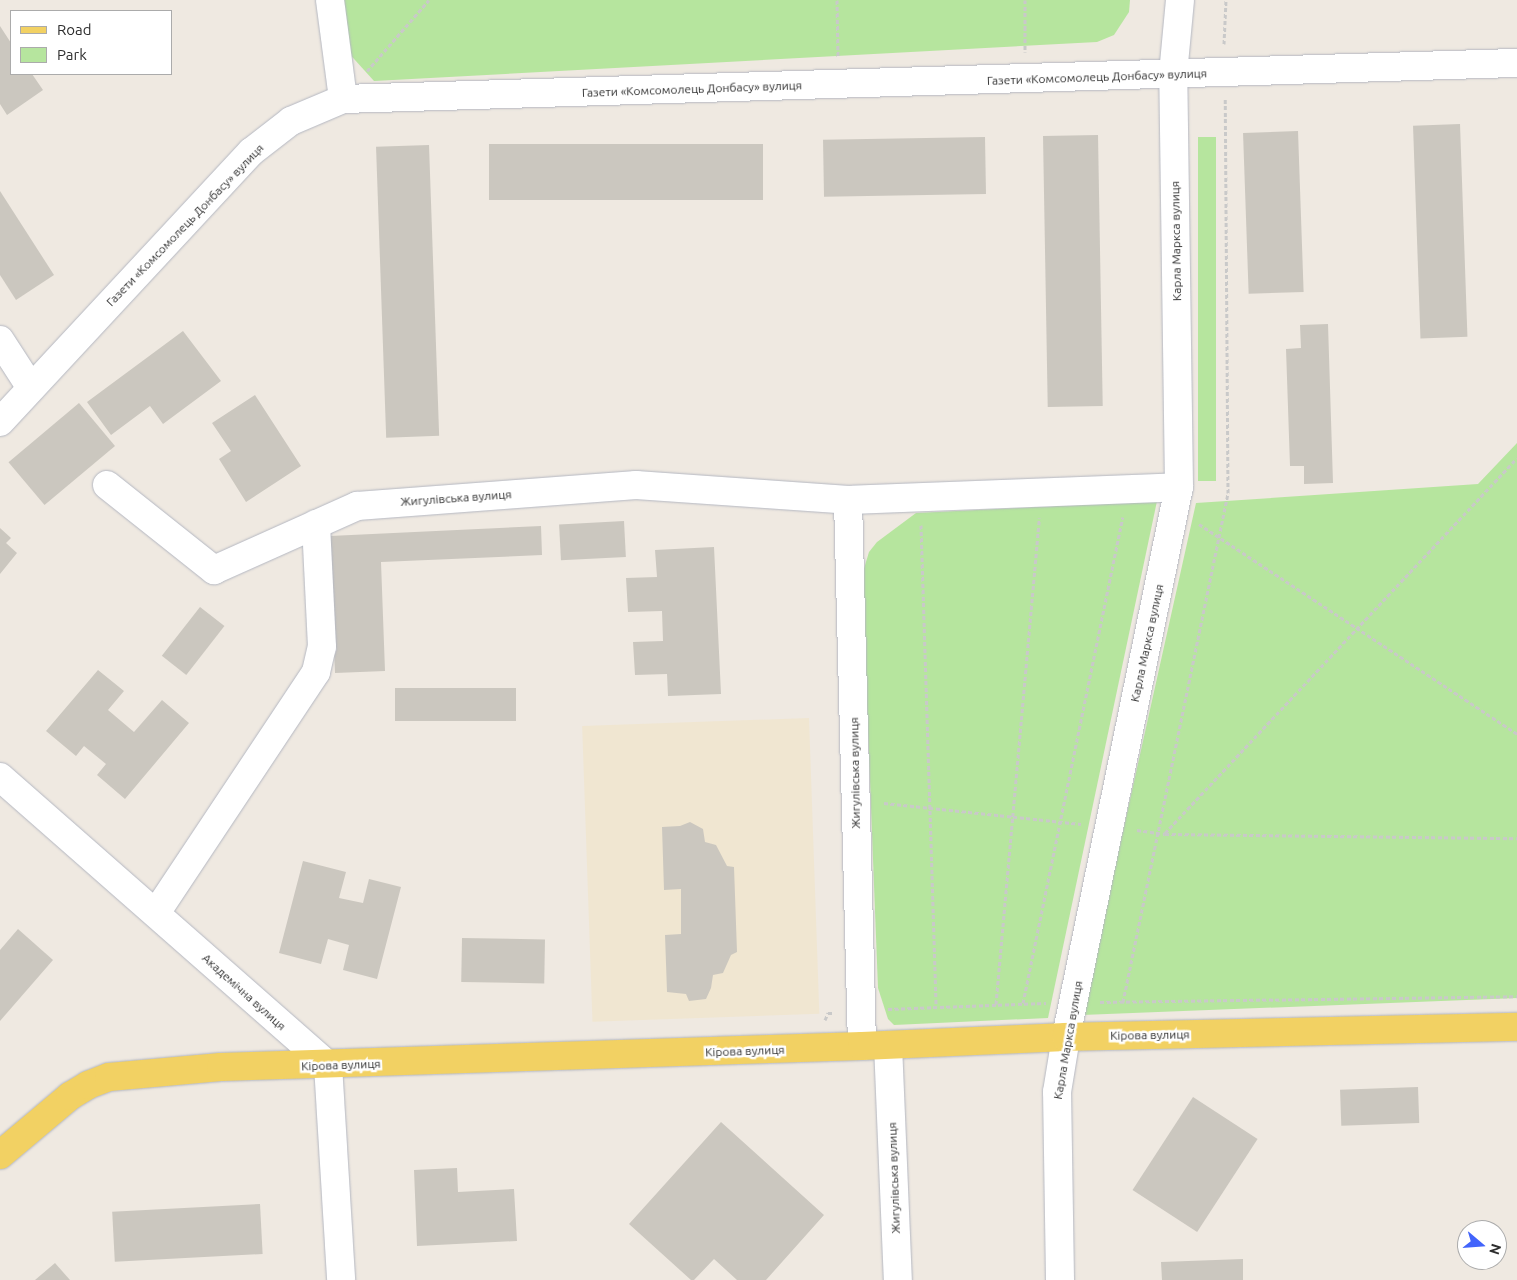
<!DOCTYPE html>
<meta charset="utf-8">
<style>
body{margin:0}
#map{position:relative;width:1517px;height:1280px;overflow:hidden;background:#efe9e1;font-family:Ubuntu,sans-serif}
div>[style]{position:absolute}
.education>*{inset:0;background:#f0e6d1;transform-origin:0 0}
.green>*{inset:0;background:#b6e59e;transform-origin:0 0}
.building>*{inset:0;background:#cbc7bf;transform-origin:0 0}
.path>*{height:3px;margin-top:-1.5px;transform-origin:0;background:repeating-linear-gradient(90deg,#c9c9c9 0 4px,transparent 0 6.5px)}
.roads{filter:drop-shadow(0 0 1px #b4b7c1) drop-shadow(0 0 1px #b4b7c1)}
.minor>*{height:28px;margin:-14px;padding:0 14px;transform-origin:14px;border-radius:14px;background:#fff}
.major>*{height:28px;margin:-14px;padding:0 14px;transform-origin:14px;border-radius:14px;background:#f2d163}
span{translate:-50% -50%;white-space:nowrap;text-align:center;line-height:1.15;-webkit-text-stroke:5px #fff;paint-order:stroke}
.street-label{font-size:12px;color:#2e2e2e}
.legend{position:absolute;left:10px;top:10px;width:162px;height:65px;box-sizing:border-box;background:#fff;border:1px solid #ababab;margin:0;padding:6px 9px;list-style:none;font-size:15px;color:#2e2e2e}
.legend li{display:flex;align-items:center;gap:10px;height:25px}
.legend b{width:25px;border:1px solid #ababab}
.north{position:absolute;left:1457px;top:1220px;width:50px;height:50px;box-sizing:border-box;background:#fff;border:1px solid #ababab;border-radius:50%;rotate:108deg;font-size:14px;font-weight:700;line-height:20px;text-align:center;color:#2e2e2e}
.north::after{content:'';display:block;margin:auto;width:18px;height:22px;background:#4264fb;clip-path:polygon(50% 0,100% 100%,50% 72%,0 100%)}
</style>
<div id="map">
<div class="education">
<i style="left:809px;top:718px;width:296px;height:227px;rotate:88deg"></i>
</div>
<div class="green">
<i style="clip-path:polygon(338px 0,1130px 0,1129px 12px,1114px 35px,1097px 42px,374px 81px,345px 49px)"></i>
<i style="left:1216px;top:137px;width:344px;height:18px;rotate:90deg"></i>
<i style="clip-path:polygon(1517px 443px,1517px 998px,1082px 1015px,1196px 503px,1478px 484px)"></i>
<i style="clip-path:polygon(1157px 501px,1048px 1018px,894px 1025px,888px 1019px,878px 988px,862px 575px,869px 552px,877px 542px,916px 513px)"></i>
</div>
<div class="building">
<i style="clip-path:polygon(0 26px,11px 43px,11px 74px,32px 74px,43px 90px,7px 115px,0 104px)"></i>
<i style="left:1460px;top:124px;width:213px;height:47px;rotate:88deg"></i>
<i style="left:1298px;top:131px;width:161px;height:55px;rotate:88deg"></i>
<i style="left:1098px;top:135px;width:271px;height:55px;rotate:89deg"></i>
<i style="left:985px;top:137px;width:57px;height:162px;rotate:89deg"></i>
<i style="left:489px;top:144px;width:274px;height:56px"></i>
<i style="left:429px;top:145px;width:291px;height:53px;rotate:88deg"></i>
<i style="clip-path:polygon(0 191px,54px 275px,16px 300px,0 275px)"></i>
<i style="clip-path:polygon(1328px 324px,1333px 483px,1304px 484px,1304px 466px,1290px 466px,1286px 349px,1301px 348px,1300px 325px)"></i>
<i style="clip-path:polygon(183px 331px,221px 381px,163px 424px,150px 406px,111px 435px,87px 402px)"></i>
<i style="clip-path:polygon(255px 395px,301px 466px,246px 502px,219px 459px,231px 451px,212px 423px)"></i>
<i style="left:79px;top:403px;width:56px;height:92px;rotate:50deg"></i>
<i style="left:624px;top:521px;width:36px;height:65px;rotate:87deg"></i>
<i style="clip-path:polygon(541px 526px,542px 555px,381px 562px,385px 671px,335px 673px,330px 536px)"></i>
<i style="clip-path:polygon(0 528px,11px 538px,6px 543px,17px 553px,0 574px)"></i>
<i style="clip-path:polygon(714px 547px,721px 694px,668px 696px,667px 674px,635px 675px,633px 642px,663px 641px,662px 611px,628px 612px,626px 578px,657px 577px,655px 550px)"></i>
<i style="left:200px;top:607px;width:31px;height:62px;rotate:38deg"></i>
<i style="clip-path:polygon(98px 670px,124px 691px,108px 710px,134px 732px,162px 700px,189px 723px,125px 799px,97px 775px,106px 764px,84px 746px,76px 756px,46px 731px)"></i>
<i style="left:516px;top:688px;width:33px;height:121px;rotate:90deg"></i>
<i style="clip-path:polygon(690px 822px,703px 829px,705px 842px,716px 845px,727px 866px,734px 867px,737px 952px,731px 955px,723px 973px,713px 975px,711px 988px,706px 999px,689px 1001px,686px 994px,667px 992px,665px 935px,681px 934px,681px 889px,664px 890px,662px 827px,680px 826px)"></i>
<i style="clip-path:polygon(303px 861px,346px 872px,339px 898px,363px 903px,369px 879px,401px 887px,377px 979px,343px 970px,349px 945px,328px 939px,321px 964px,279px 953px)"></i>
<i style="clip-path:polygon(18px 929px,53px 960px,0 1021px,0 950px)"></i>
<i style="left:462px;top:938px;width:83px;height:44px;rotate:1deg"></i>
<i style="left:1418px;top:1087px;width:36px;height:78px;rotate:88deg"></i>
<i style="left:1193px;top:1097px;width:77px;height:111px;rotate:33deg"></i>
<i style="clip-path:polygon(721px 1122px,824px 1215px,766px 1280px,737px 1280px,714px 1259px,694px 1280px,691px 1280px,629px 1224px)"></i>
<i style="clip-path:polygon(457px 1168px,458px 1192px,514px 1189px,517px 1241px,417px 1246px,414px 1170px)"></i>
<i style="left:260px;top:1204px;width:50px;height:148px;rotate:87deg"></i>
<i style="clip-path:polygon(1243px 1259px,1243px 1280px,1162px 1280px,1161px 1262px)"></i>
<i style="clip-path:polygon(55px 1263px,70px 1280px,35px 1280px)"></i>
</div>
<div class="path">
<i style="left:837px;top:0;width:57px;rotate:89deg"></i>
<i style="left:1025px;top:0;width:52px;rotate:90deg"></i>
<i style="left:1224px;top:44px;width:44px;rotate:-87.4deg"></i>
<i style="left:367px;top:71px;width:94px;rotate:-48.9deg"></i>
<i style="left:1199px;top:524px;width:381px;rotate:33.4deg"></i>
<i style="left:921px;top:525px;width:481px;rotate:88.2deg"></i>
<i style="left:884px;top:803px;width:198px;rotate:6.1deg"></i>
<i style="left:1137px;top:830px;width:28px;rotate:8deg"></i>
<i style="left:1165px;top:834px;width:352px;rotate:0.7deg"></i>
<i style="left:1165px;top:833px;width:514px;rotate:-46.81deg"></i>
<i style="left:1100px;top:1002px;width:417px;rotate:-0.8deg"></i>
<i style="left:1123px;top:1002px;width:520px;rotate:-78.34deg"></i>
<i style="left:1228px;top:493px;width:395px;rotate:-90.4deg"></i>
<i style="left:1023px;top:1003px;width:496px;rotate:-78.4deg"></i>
<i style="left:996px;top:1004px;width:488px;rotate:-84.9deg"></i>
<i style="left:888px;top:1009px;width:158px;rotate:-2.2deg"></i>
<i style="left:825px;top:1020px;width:8px;rotate:-67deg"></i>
<i style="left:828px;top:1013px;width:6px"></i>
</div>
<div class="roads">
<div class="minor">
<i style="left:330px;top:0;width:100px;rotate:82.5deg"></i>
<i style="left:0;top:340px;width:57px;rotate:57.1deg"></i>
<i style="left:0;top:422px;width:369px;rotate:-47.1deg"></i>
<i style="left:251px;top:152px;width:51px;rotate:-37.8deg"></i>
<i style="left:291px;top:121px;width:56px;rotate:-22.9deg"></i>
<i style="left:343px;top:99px;width:1175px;rotate:-1.76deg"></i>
<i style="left:107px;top:485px;width:137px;rotate:38.5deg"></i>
<i style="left:214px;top:570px;width:157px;rotate:-24.1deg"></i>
<i style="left:357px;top:506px;width:280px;rotate:-4.3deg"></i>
<i style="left:636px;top:485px;width:213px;rotate:4deg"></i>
<i style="left:848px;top:500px;width:331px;rotate:-2.2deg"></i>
<i style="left:848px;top:500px;width:546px;rotate:88.53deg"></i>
<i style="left:0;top:777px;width:436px;rotate:41.3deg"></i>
<i style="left:328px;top:1065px;width:215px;rotate:86.5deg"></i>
<i style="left:156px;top:913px;width:289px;rotate:-56.4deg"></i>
<i style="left:316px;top:672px;width:26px;rotate:-77deg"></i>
<i style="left:322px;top:647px;width:123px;rotate:-92.8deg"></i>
<i style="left:888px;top:1045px;width:235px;rotate:87.6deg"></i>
<i style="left:1060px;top:1280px;width:188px;rotate:-90.9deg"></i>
<i style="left:1057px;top:1092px;width:56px;rotate:-80.7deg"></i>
<i style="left:1066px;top:1037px;width:561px;rotate:-78.39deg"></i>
<i style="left:1179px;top:487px;width:413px;rotate:-90.8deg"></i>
<i style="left:1173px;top:74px;width:74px;rotate:-84.6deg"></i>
</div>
<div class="major">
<i style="left:0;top:1155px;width:92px;rotate:-40.1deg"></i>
<i style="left:70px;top:1096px;width:21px;rotate:-31deg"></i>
<i style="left:88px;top:1085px;width:22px;rotate:-21deg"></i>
<i style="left:109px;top:1077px;width:112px;rotate:-5.1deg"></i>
<i style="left:221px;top:1067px;width:641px;rotate:-1.88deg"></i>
<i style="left:862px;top:1046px;width:204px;rotate:-2.5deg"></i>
<i style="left:1066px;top:1037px;width:451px;rotate:-1.3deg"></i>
</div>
</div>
<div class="street-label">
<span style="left:1097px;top:77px;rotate:-2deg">Газети «Комсомолець Донбасу» вулиця</span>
<span style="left:692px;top:89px;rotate:-2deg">Газети «Комсомолець Донбасу» вулиця</span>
<span style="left:185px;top:225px;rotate:-46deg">Газети «Комсомолець Донбасу» вулиця</span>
<span style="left:1176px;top:241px;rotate:-91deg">Карла Маркса вулиця</span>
<span style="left:456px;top:498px;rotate:-4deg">Жигулівська вулиця</span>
<span style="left:1147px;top:643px;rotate:-78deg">Карла Маркса вулиця</span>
<span style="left:855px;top:773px;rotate:-91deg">Жигулівська вулиця</span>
<span style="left:244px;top:992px;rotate:42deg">Академічна вулиця</span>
<span style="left:1150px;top:1035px;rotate:-1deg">Кірова вулиця</span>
<span style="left:1068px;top:1040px;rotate:-80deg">Карла Маркса вулиця</span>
<span style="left:745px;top:1051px;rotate:-2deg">Кірова вулиця</span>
<span style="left:341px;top:1065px;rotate:-2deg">Кірова вулиця</span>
<span style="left:894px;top:1178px;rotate:-92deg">Жигулівська вулиця</span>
</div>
<ul class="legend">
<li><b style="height:6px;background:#f2d163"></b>Road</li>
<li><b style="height:14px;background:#b6e59e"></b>Park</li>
</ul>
<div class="north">N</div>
</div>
